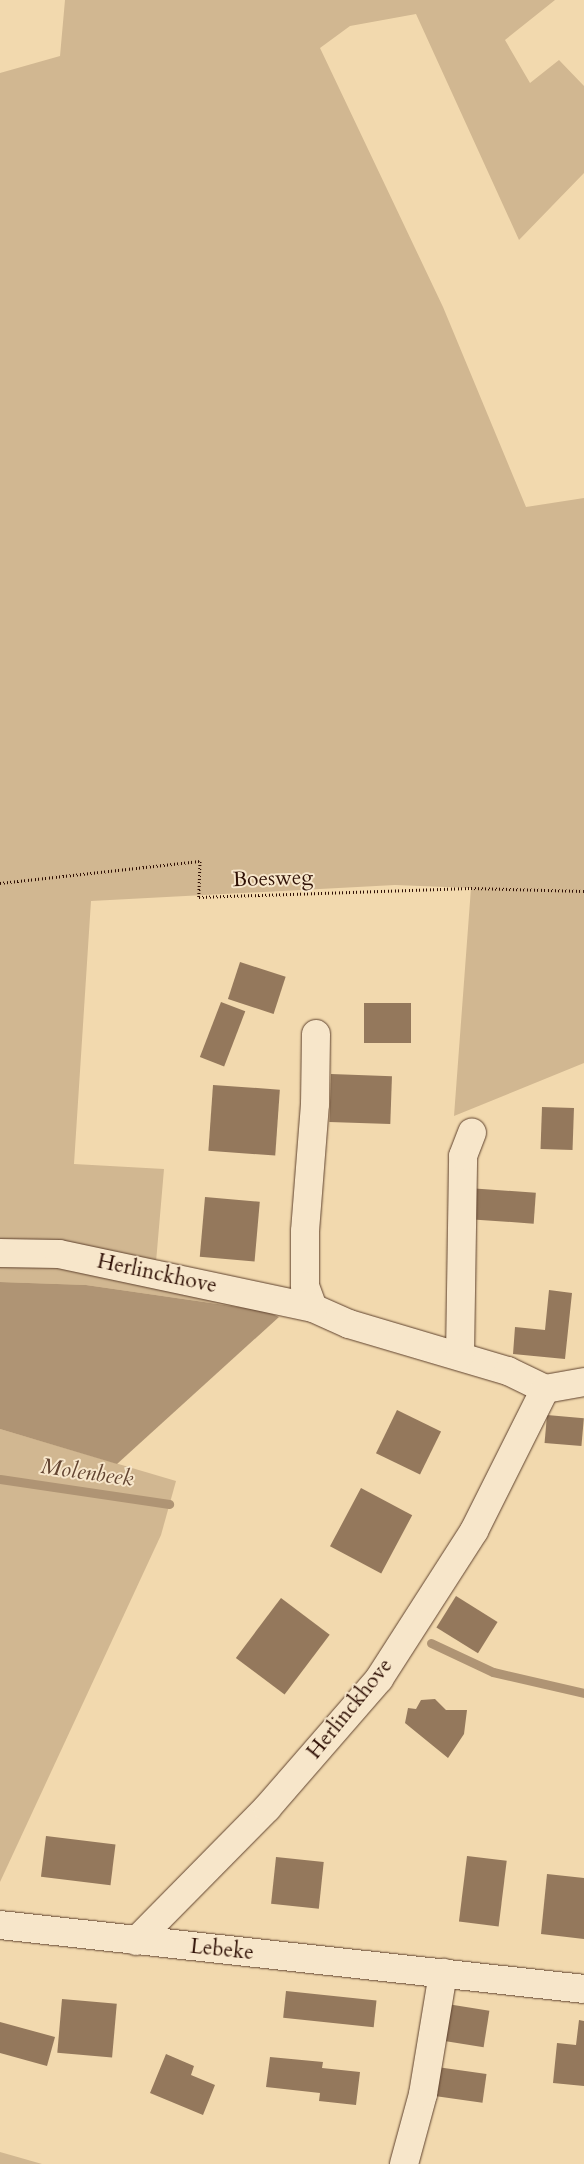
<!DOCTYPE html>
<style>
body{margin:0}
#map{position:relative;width:584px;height:2164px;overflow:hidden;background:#f2d9ae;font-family:Cardo,serif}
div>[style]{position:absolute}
.green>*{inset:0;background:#d1b791}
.water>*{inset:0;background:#af9474}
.stream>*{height:9px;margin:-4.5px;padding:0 4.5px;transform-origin:4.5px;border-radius:4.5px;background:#af9474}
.building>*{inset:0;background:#94785c;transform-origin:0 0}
.path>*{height:3px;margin-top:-1.5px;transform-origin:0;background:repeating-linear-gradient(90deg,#2e0f04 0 1px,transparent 0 3.5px)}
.roads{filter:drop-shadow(0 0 1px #5f422e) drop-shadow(0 0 1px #5f422e)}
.minor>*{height:28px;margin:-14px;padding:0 14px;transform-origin:14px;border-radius:14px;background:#f7e6ca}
.tertiary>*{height:28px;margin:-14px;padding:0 14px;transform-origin:14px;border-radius:14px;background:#f7e6ca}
span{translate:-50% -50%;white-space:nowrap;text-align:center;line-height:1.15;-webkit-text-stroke:4px #f7e6ca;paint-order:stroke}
.street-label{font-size:21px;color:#2e0f04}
.water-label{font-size:22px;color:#624431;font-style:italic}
</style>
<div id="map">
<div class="green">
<i style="clip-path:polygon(65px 0,555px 0,505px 40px,530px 83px,559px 60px,584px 86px,584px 173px,519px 240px,416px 14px,350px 26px,320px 48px,443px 307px,526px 507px,584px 498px,584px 1063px,454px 1116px,471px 888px,395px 885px,91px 901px,74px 1164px,164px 1169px,155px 1274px,266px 1311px,86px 1285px,0 1282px,0 73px,60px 56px)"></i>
<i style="clip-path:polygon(0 1429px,176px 1481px,161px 1535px,0 1882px)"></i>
<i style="clip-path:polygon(0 2152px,42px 2164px,0 2164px)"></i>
</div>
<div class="water">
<i style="clip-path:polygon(0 1282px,86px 1285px,266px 1311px,279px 1317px,117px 1464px,0 1429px)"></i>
</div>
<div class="stream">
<i style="left:0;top:1479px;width:171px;rotate:8.4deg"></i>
<i style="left:431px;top:1643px;width:68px;rotate:25.1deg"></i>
<i style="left:493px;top:1672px;width:93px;rotate:13deg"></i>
</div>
<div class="building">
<i style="left:240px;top:962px;width:48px;height:39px;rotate:18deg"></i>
<i style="left:221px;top:1002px;width:26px;height:59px;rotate:21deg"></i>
<i style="left:364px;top:1003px;width:47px;height:40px"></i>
<i style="left:331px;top:1074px;width:61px;height:48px;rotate:2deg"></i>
<i style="left:213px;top:1085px;width:67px;height:66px;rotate:4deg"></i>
<i style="left:542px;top:1107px;width:32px;height:42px;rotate:2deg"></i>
<i style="left:468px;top:1188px;width:68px;height:31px;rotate:4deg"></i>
<i style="left:205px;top:1197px;width:55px;height:60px;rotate:5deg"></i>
<i style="clip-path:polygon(549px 1290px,572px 1293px,565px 1359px,513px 1354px,515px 1327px,545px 1330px)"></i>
<i style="left:397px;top:1410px;width:49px;height:48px;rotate:26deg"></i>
<i style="left:547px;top:1415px;width:37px;height:28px;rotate:5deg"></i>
<i style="left:361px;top:1488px;width:58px;height:66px;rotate:28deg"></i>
<i style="left:456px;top:1596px;width:49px;height:37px;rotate:32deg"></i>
<i style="left:281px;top:1598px;width:61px;height:75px;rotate:37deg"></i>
<i style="clip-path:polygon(435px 1699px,446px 1710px,467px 1710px,464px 1734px,448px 1758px,405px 1723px,408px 1708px,416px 1709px,421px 1700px)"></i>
<i style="left:46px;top:1836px;width:70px;height:41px;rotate:7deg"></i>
<i style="left:467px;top:1856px;width:40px;height:66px;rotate:7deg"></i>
<i style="left:276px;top:1857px;width:48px;height:47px;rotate:6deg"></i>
<i style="clip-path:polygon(547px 1874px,584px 1878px,584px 1939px,541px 1934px)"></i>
<i style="left:286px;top:1991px;width:91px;height:27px;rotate:6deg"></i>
<i style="left:62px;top:1999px;width:55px;height:54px;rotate:5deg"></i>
<i style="left:441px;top:2003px;width:49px;height:37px;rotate:9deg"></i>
<i style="clip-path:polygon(579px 2020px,584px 2021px,584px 2086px,553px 2083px,557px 2043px,576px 2045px)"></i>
<i style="clip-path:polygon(0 2022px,55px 2037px,47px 2066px,0 2053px)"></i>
<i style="clip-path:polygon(166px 2054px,194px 2066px,191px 2075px,215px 2085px,203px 2115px,150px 2093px)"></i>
<i style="clip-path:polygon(270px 2057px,323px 2062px,322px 2068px,360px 2072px,356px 2105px,319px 2101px,320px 2093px,266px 2087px)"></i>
<i style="left:437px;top:2067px;width:50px;height:29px;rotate:8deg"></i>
</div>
<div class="path">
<i style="left:0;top:883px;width:201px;rotate:-6.3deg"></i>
<i style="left:200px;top:861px;width:36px;rotate:92deg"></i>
<i style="left:199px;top:897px;width:272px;rotate:-1.9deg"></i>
<i style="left:471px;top:888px;width:113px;rotate:1.5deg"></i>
</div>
<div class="roads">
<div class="minor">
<i style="left:316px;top:1034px;width:70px;rotate:90.8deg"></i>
<i style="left:315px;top:1104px;width:128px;rotate:94.5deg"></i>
<i style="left:305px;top:1232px;width:54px;rotate:90deg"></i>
<i style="left:305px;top:1286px;width:23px;rotate:70deg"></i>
<i style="left:313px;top:1308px;width:39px;rotate:24deg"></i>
<i style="left:349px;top:1324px;width:166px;rotate:16.5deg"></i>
<i style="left:508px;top:1371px;width:41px;rotate:25.9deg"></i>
<i style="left:0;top:1253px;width:59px;rotate:1deg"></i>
<i style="left:59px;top:1254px;width:260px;rotate:12deg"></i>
<i style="left:460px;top:1355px;width:199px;rotate:-89.1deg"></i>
<i style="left:463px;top:1156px;width:25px;rotate:-69deg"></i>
<i style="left:136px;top:1941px;width:187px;rotate:-45.4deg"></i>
<i style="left:267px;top:1808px;width:171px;rotate:-49deg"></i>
<i style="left:379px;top:1679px;width:176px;rotate:-57.3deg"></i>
<i style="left:474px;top:1531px;width:159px;rotate:-63.4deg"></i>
<i style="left:545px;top:1389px;width:40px;rotate:-10deg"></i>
<i style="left:404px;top:2164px;width:73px;rotate:-74.8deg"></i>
<i style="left:423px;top:2094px;width:123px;rotate:-80.6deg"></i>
</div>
<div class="tertiary">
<i style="left:0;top:1925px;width:587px;rotate:6.25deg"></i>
</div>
</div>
<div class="street-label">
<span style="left:273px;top:879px;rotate:-2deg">Boesweg</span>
<span style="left:157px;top:1274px;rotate:12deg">Herlinckhove</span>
<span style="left:350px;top:1709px;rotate:-51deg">Herlinckhove</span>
<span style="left:222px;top:1950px;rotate:6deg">Lebeke</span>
</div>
<div class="water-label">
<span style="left:87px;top:1473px;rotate:8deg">Molenbeek</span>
</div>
</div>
